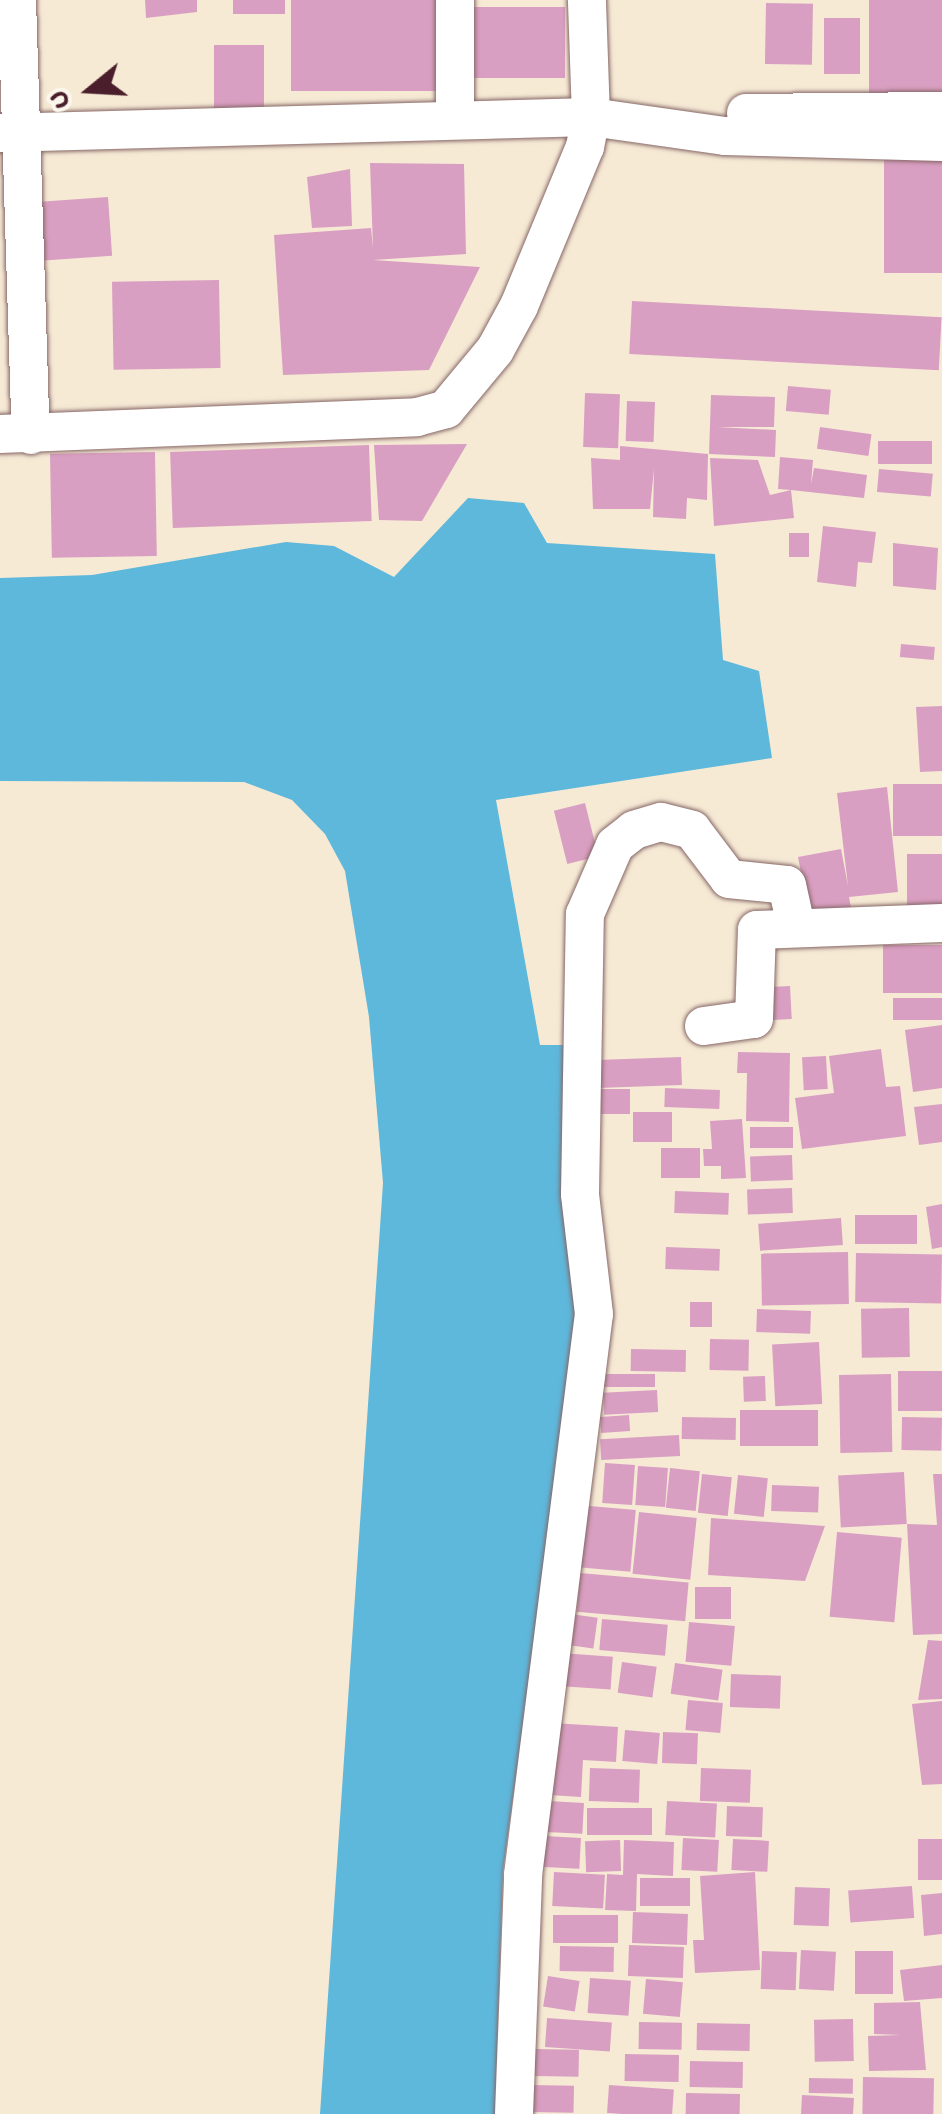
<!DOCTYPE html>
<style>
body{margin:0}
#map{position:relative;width:942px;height:2114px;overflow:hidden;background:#f6ead5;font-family:"Gochi Hand",sans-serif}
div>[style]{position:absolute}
.water>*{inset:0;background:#5eb8dc}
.building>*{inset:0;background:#d99fc2;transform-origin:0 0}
.roads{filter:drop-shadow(0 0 2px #866666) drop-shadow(0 0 2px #866666)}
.minor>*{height:38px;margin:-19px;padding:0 19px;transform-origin:19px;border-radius:19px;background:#fff}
span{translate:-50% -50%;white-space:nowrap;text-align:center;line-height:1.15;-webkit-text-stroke:9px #fbf7ec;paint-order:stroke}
.north{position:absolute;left:40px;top:40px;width:100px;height:100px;-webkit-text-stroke:8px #fbf7ec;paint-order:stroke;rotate:252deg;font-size:28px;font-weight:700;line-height:40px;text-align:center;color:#4a1f2b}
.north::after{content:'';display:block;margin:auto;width:35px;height:45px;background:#4a1f2b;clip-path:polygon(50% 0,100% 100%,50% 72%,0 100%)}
</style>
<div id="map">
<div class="water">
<i style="clip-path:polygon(468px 498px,524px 503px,547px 543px,715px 554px,723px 660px,759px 671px,772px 758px,496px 800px,540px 1045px,566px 1045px,580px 1305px,503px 1871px,495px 2114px,320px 2114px,383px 1183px,369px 1017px,345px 871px,325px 834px,292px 800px,244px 782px,0 781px,0 578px,92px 575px,286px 542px,334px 546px,394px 577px)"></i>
</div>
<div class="building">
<i style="clip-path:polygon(145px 0,197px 0,197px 12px,146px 18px)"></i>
<i style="left:233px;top:0;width:52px;height:14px"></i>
<i style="left:291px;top:0;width:145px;height:91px"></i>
<i style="left:869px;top:0;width:73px;height:93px"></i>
<i style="left:766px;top:3px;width:47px;height:61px;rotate:1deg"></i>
<i style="left:469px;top:7px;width:96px;height:71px"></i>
<i style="left:824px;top:18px;width:36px;height:56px"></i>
<i style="left:214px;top:45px;width:50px;height:73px"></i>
<i style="left:942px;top:145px;width:128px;height:58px;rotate:90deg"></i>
<i style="clip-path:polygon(370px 163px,464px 164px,466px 254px,373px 260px,480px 267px,429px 370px,283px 375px,274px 235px,371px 228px,373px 248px)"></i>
<i style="clip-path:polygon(350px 169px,352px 226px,312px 228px,307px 177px)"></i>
<i style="left:108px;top:197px;width:59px;height:68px;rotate:86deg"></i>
<i style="left:219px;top:280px;width:88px;height:107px;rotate:89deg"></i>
<i style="left:632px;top:301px;width:310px;height:53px;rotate:3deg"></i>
<i style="left:788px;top:386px;width:43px;height:25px;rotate:5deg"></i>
<i style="left:585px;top:393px;width:35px;height:54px;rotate:2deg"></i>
<i style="clip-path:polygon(711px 395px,775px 397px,774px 427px,717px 427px,776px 430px,775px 457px,709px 454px)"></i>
<i style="left:627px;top:401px;width:28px;height:40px;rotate:2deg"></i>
<i style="left:820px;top:427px;width:52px;height:22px;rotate:8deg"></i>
<i style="left:932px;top:441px;width:23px;height:54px;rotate:90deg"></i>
<i style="clip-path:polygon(467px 444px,422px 521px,379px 520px,374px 445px)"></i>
<i style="left:369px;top:445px;width:76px;height:199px;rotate:88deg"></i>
<i style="clip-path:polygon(620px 446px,708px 454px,707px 500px,687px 498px,686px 519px,653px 517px,654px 469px,650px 509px,593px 509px,591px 458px,620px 460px)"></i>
<i style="left:155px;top:452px;width:104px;height:105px;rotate:89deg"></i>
<i style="clip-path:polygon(780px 457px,813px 460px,811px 484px,814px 468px,867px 475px,864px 498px,791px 490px,794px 518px,714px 526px,710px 458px,758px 460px,770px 495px,791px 490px,778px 489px)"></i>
<i style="left:879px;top:469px;width:54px;height:23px;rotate:5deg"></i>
<i style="clip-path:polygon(823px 526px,876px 532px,872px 563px,858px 562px,856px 587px,817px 582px)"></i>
<i style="left:789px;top:533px;width:20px;height:24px"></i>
<i style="clip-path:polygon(893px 543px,938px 548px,936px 590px,893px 586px)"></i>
<i style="left:901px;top:644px;width:34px;height:13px;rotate:5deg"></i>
<i style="clip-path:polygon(942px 706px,942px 771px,920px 772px,916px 707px)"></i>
<i style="left:893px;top:784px;width:49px;height:52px"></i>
<i style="clip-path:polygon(887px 787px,898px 892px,849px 897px,852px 913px,810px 920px,798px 857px,841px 849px,848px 886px,837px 793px)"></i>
<i style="left:585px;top:803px;width:55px;height:32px;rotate:76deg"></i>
<i style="left:942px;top:854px;width:59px;height:35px;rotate:90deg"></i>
<i style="left:942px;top:945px;width:48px;height:59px;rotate:90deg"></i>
<i style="left:790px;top:986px;width:33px;height:24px;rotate:87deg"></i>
<i style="left:942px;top:998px;width:22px;height:49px;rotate:90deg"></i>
<i style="clip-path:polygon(942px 1025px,942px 1088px,913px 1092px,905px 1030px)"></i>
<i style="clip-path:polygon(881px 1049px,886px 1087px,900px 1086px,906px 1136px,802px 1149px,795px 1098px,834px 1093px,829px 1056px)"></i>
<i style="clip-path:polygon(738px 1052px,790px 1053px,789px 1122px,746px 1121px,747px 1073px,737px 1073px)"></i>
<i style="left:826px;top:1056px;width:33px;height:24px;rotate:87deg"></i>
<i style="left:681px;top:1057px;width:28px;height:84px;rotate:88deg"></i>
<i style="left:665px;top:1088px;width:55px;height:19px;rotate:2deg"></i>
<i style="left:598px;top:1089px;width:32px;height:25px"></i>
<i style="clip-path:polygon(942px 1104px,942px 1142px,919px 1145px,914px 1107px)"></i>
<i style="left:633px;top:1112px;width:39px;height:30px"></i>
<i style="clip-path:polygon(742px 1119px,746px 1178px,721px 1179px,721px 1166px,704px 1166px,703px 1149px,712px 1149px,710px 1121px)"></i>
<i style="left:750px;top:1127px;width:43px;height:21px"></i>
<i style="left:661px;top:1148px;width:39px;height:30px"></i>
<i style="left:792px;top:1155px;width:25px;height:42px;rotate:88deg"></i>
<i style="left:792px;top:1188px;width:25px;height:45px;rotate:88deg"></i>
<i style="left:675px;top:1191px;width:54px;height:22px;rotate:2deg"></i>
<i style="clip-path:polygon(942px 1204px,942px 1247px,932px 1249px,926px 1207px)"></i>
<i style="left:917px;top:1215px;width:29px;height:62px;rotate:90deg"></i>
<i style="left:841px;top:1218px;width:27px;height:83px;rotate:86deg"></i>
<i style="left:666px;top:1247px;width:54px;height:22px;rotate:2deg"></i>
<i style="left:848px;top:1252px;width:52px;height:87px;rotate:89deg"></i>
<i style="left:856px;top:1253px;width:86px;height:49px;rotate:1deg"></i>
<i style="left:690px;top:1302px;width:22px;height:25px"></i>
<i style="left:909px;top:1308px;width:49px;height:48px;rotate:89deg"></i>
<i style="left:757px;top:1309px;width:54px;height:23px;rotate:2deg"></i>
<i style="left:710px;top:1339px;width:39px;height:31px;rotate:1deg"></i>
<i style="left:819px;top:1342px;width:62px;height:47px;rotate:87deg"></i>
<i style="left:631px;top:1349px;width:55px;height:22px;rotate:1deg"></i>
<i style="left:942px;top:1371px;width:40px;height:44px;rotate:90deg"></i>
<i style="left:655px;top:1374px;width:13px;height:53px;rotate:90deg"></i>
<i style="left:891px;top:1374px;width:78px;height:52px;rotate:89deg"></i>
<i style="left:765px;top:1376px;width:25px;height:22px;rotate:88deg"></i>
<i style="left:657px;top:1390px;width:22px;height:54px;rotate:87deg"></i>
<i style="left:740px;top:1410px;width:78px;height:36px"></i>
<i style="left:629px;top:1415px;width:16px;height:29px;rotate:86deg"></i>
<i style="left:682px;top:1417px;width:54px;height:22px;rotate:1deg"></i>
<i style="left:902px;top:1417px;width:40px;height:33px;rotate:1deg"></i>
<i style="left:679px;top:1435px;width:21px;height:79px;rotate:87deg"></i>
<i style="left:605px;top:1463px;width:30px;height:40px;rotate:4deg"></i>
<i style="left:638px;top:1466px;width:30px;height:39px;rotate:4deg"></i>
<i style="left:670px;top:1468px;width:30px;height:40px;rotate:6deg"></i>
<i style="left:904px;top:1472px;width:52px;height:66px;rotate:87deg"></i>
<i style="left:702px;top:1474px;width:30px;height:39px;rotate:6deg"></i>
<i style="clip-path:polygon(933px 1474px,942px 1474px,942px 1634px,913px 1635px,907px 1524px,937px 1525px)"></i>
<i style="left:738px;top:1475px;width:30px;height:39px;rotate:6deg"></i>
<i style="left:772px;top:1485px;width:47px;height:26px;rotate:2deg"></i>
<i style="left:578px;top:1505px;width:58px;height:62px;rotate:5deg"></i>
<i style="left:639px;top:1512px;width:58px;height:62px;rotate:6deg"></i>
<i style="clip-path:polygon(711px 1518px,825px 1526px,805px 1581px,708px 1575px)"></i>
<i style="left:837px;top:1532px;width:65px;height:85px;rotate:5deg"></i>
<i style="left:580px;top:1573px;width:109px;height:39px;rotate:5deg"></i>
<i style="left:695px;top:1587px;width:36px;height:32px"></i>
<i style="left:563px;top:1613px;width:35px;height:31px;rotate:8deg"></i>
<i style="left:602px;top:1619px;width:66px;height:31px;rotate:5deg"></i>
<i style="left:689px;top:1622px;width:46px;height:40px;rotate:5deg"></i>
<i style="clip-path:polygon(928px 1640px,942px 1641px,942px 1699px,918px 1700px)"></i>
<i style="left:561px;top:1653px;width:52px;height:33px;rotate:4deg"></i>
<i style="left:622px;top:1662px;width:35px;height:31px;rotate:8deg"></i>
<i style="left:675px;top:1663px;width:48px;height:31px;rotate:8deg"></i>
<i style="left:731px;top:1674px;width:50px;height:33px;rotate:2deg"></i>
<i style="left:688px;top:1700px;width:35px;height:30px;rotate:5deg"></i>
<i style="clip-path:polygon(942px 1701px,942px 1784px,922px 1785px,912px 1704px)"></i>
<i style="clip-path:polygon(552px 1723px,618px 1727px,616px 1762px,583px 1760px,581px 1797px,549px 1795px)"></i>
<i style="left:625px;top:1730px;width:35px;height:31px;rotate:5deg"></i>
<i style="left:663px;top:1732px;width:35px;height:31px;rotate:2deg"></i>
<i style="left:590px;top:1768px;width:50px;height:33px;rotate:2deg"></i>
<i style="left:701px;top:1768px;width:50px;height:33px;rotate:2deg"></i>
<i style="left:548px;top:1801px;width:36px;height:31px;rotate:3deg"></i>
<i style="left:667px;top:1801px;width:50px;height:34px;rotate:3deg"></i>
<i style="left:727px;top:1806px;width:36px;height:30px;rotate:2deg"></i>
<i style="left:652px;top:1808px;width:27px;height:65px;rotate:90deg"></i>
<i style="left:545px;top:1836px;width:36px;height:31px;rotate:3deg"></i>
<i style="left:683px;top:1838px;width:36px;height:32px;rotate:3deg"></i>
<i style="left:733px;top:1839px;width:36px;height:31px;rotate:3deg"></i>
<i style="left:942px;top:1839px;width:41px;height:24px;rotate:90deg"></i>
<i style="left:620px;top:1840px;width:31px;height:35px;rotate:88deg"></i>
<i style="clip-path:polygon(624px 1840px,674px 1842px,673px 1876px,637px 1874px,636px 1911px,605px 1910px,607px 1874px,623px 1875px)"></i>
<i style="left:554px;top:1872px;width:51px;height:34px;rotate:3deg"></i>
<i style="clip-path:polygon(755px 1872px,760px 1970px,695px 1973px,693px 1940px,704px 1940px,700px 1876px)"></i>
<i style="left:640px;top:1878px;width:50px;height:28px"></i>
<i style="left:912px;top:1886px;width:32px;height:64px;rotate:86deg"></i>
<i style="left:795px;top:1887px;width:35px;height:38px;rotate:2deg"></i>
<i style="clip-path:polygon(942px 1893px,942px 1934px,924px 1936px,921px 1895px)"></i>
<i style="left:633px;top:1912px;width:55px;height:31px;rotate:2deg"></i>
<i style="left:618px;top:1915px;width:28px;height:65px;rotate:90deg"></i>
<i style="left:629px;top:1945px;width:55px;height:31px;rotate:2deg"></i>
<i style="left:560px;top:1946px;width:54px;height:25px;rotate:1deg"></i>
<i style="left:801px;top:1950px;width:35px;height:39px;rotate:3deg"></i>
<i style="left:762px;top:1951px;width:35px;height:38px;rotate:2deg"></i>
<i style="left:855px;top:1951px;width:38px;height:43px"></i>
<i style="clip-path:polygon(942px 1965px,942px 1998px,904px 2001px,900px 1970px)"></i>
<i style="left:548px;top:1976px;width:32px;height:31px;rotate:9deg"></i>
<i style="left:590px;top:1978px;width:41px;height:35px;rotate:4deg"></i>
<i style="left:646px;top:1979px;width:37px;height:35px;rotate:5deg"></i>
<i style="clip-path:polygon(920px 2002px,926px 2070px,869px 2071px,868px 2036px,901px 2035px,874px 2034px,874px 2003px)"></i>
<i style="left:547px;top:2018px;width:65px;height:29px;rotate:4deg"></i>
<i style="left:853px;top:2019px;width:42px;height:39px;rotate:89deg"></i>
<i style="left:639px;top:2022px;width:43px;height:27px;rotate:1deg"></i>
<i style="left:697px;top:2023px;width:53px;height:27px;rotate:1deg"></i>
<i style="left:535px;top:2049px;width:44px;height:27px;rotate:1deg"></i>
<i style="left:625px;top:2054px;width:54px;height:27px;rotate:1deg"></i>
<i style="left:690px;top:2061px;width:53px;height:26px;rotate:1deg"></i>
<i style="left:863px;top:2077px;width:71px;height:37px;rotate:1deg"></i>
<i style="left:809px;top:2078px;width:44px;height:15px;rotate:1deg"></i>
<i style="left:531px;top:2085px;width:43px;height:27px;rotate:1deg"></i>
<i style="left:609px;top:2085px;width:65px;height:28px;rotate:4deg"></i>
<i style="left:686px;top:2093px;width:54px;height:21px;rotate:1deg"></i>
<i style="clip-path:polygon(802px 2095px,854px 2098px,853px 2114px,801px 2114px)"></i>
</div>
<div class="roads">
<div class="minor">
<i style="left:17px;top:0;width:435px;rotate:88.2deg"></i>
<i style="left:746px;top:113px;width:196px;rotate:-0.6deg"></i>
<i style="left:455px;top:120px;width:120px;rotate:-90deg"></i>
<i style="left:0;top:133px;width:591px;rotate:-1.55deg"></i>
<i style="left:591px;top:117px;width:135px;rotate:8.1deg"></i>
<i style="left:725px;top:136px;width:217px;rotate:1.6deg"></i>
<i style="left:0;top:434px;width:417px;rotate:-2.3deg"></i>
<i style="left:417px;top:417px;width:30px;rotate:-15deg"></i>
<i style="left:446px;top:409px;width:77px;rotate:-50.3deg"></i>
<i style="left:495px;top:350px;width:50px;rotate:-61.4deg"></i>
<i style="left:519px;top:306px;width:172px;rotate:-67.5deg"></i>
<i style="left:585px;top:147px;width:31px;rotate:-79deg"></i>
<i style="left:591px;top:117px;width:117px;rotate:-92deg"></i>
<i style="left:704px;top:1026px;width:50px;rotate:-8deg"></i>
<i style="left:754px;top:1019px;width:89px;rotate:-88.1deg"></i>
<i style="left:757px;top:930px;width:185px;rotate:-2.2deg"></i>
<i style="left:514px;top:2114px;width:239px;rotate:-87.8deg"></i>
<i style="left:523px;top:1875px;width:565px;rotate:-82.79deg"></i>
<i style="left:594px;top:1314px;width:121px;rotate:-96.7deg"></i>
<i style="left:580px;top:1194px;width:280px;rotate:-89deg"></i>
<i style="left:585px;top:914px;width:75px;rotate:-66.5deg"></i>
<i style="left:615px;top:845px;width:24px;rotate:-38deg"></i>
<i style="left:634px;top:830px;width:28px;rotate:-17deg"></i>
<i style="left:661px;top:822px;width:32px;rotate:14deg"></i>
<i style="left:692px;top:830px;width:61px;rotate:52.9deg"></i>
<i style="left:729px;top:879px;width:58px;rotate:5.9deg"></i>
<i style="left:787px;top:885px;width:42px;rotate:77.6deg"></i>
</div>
</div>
<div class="north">U</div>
</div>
